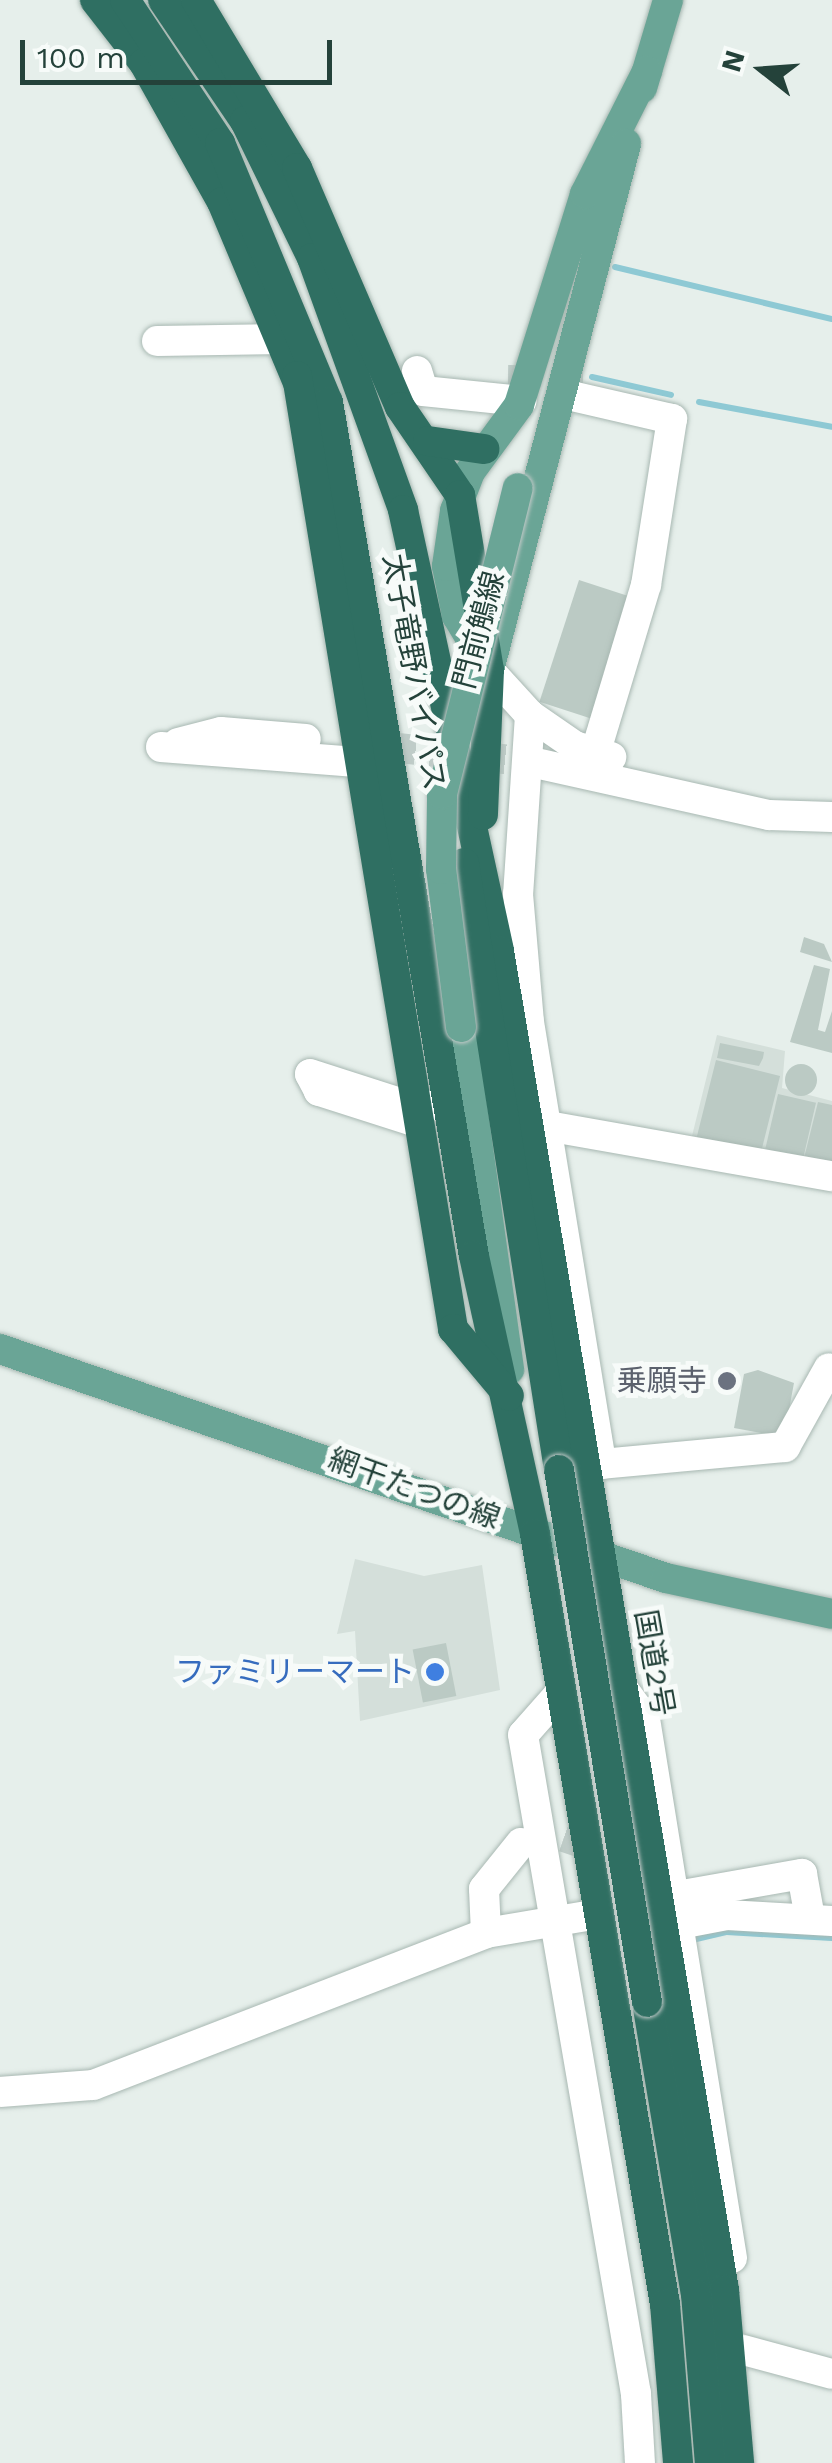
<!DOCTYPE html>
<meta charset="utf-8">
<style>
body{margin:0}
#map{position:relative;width:832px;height:2463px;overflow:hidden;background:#e6efeb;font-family:"Work Sans","Noto Sans JP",sans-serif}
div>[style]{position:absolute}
.built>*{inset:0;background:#d4dfda}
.stream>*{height:6px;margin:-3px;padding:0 3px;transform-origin:3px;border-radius:3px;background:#8ec9d4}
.building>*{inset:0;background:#bbcac4;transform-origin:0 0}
.round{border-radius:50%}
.minor-tunnel>*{height:30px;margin-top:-15px;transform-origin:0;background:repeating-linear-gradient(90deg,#bfccc8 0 30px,transparent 0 45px)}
.roads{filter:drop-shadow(0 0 2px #a8b8b2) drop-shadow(0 0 2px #a8b8b2)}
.minor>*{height:30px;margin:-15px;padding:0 15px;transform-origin:15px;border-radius:15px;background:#fff}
.major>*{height:30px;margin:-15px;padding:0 15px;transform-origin:15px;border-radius:15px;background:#6aa596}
.highway>*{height:30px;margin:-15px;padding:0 15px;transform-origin:15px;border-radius:15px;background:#2f6f62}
.bridges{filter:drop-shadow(0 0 2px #c2cac8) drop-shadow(0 0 2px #c2cac8)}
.major-bridge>*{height:30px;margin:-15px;padding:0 15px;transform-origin:15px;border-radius:15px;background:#6aa596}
.highway-bridge>*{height:30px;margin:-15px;padding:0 15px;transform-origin:15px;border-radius:15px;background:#2f6f62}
.dots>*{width:28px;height:28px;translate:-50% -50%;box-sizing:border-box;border:5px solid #f7fbf9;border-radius:50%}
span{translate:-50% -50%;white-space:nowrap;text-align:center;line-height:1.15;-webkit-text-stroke:10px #f7fbf9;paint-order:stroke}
.street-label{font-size:30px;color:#24423a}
.worship-label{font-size:30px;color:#5b616d}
.right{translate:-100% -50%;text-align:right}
.shop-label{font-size:30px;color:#366cbe}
.north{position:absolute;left:712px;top:20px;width:100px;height:100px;-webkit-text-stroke:8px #f7fbf9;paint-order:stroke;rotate:287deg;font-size:28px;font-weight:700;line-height:40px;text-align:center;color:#24423a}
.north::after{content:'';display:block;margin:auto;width:35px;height:45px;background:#24423a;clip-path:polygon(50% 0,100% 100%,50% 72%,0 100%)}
.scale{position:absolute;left:20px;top:40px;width:312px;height:45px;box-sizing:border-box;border:5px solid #24423a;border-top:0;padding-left:12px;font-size:30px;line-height:35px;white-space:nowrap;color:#24423a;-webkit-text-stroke:8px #f7fbf9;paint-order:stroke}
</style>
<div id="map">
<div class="built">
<i style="clip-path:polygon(717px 1035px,785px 1051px,782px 1088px,832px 1101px,832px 1160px,691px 1140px)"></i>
<i style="clip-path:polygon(355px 1559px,424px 1576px,482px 1565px,500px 1690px,360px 1721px,355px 1631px,337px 1634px)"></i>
</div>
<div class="stream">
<i style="left:615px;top:267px;width:223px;rotate:13.5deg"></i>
<i style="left:592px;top:377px;width:81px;rotate:12.8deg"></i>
<i style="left:699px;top:402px;width:135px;rotate:10.6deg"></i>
<i style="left:692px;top:1940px;width:36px;rotate:-13deg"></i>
<i style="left:727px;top:1932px;width:105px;rotate:3.3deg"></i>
</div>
<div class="building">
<i style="left:579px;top:580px;width:59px;height:128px;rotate:18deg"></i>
<i style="clip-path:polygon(804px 937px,824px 944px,832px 962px,800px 952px)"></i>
<i style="clip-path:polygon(814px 965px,830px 969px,818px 1030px,825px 1032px,832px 1011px,832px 1053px,790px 1042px)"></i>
<i style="clip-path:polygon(720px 1043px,764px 1052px,763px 1058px,759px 1066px,717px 1058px)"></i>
<i style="left:716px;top:1060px;width:66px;height:83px;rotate:14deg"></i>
<i class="round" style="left:785px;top:1064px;width:32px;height:32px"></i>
<i style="left:778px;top:1094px;width:39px;height:57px;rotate:13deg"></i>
<i style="clip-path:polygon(818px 1102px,832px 1105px,832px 1161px,804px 1158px)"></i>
<i style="clip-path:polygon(758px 1370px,794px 1383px,784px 1437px,734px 1428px,744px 1374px)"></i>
<i style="left:446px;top:1643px;width:54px;height:34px;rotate:79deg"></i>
</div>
<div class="minor-tunnel">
<i style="left:508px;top:380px;width:75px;rotate:0.8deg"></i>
<i style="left:341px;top:742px;width:191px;rotate:6deg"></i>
<i style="left:521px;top:1843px;width:43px;rotate:-7.9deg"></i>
<i style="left:564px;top:1837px;width:84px;rotate:18.6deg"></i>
</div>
<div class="roads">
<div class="minor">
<i style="left:157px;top:341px;width:126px;rotate:-0.9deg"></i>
<i style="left:417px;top:371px;width:21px;rotate:73deg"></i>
<i style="left:423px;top:391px;width:99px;rotate:5.8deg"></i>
<i style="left:563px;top:394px;width:112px;rotate:12.9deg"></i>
<i style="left:672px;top:419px;width:168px;rotate:98.9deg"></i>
<i style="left:646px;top:585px;width:173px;rotate:106.8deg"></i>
<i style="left:489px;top:670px;width:61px;rotate:47.7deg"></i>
<i style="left:530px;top:715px;width:55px;rotate:34.6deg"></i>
<i style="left:575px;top:746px;width:38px;rotate:17deg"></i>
<i style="left:530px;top:715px;width:179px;rotate:93.8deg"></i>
<i style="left:518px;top:894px;width:128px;rotate:85.1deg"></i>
<i style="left:529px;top:1022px;width:448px;rotate:80.7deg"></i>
<i style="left:601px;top:1464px;width:185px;rotate:-5.3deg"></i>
<i style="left:785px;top:1447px;width:90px;rotate:-60.9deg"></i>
<i style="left:178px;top:743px;width:44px;rotate:-14.3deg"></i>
<i style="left:221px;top:732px;width:85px;rotate:4.7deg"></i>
<i style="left:161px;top:747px;width:222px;rotate:4.4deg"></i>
<i style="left:531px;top:762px;width:244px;rotate:12.6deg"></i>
<i style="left:769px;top:815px;width:63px;rotate:1.8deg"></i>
<i style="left:410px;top:1120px;width:96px;rotate:-162.3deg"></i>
<i style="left:319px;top:1091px;width:19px;rotate:-118deg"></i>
<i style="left:310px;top:1074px;width:111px;rotate:17.8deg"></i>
<i style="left:416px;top:1108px;width:25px;rotate:-9deg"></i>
<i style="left:530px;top:1123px;width:307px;rotate:10deg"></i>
<i style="left:624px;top:1690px;width:36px;rotate:54deg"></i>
<i style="left:645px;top:1719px;width:546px;rotate:80.83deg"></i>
<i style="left:561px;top:1692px;width:57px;rotate:131.5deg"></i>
<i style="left:523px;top:1735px;width:669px;rotate:80.27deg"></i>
<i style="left:636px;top:2394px;width:69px;rotate:86.7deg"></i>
<i style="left:688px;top:1894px;width:116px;rotate:-10deg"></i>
<i style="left:802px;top:1874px;width:45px;rotate:79.7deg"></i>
<i style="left:664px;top:1927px;width:64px;rotate:-10.8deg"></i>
<i style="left:727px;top:1915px;width:105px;rotate:3.3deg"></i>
<i style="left:486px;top:1933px;width:44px;rotate:-92.6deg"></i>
<i style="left:484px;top:1889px;width:59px;rotate:-51.2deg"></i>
<i style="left:0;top:2092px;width:93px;rotate:-4.3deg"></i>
<i style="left:93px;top:2085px;width:421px;rotate:-21.1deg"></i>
<i style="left:486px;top:1933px;width:114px;rotate:-9.6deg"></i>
<i style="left:743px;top:2350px;width:92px;rotate:15.1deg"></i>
</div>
<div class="major">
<i style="left:642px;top:88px;width:92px;rotate:-73.5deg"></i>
<i style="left:486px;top:664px;width:56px;rotate:-121.1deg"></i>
<i style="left:457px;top:616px;width:51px;rotate:-101.3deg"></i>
<i style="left:447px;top:566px;width:56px;rotate:-81.7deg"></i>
<i style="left:455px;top:511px;width:42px;rotate:-69deg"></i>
<i style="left:470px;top:472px;width:83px;rotate:-53.8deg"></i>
<i style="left:519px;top:405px;width:221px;rotate:-72.6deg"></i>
<i style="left:585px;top:194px;width:138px;rotate:-63.2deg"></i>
<i style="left:489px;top:670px;width:544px;rotate:-75.4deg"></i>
<i style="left:461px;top:1027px;width:346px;rotate:82deg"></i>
<i style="left:0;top:1349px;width:704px;rotate:18.98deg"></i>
<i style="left:666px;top:1578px;width:170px;rotate:12.2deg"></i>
</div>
<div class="highway">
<i style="left:95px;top:0;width:80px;rotate:52.1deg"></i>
<i style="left:144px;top:63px;width:159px;rotate:60.7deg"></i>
<i style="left:222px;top:202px;width:209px;rotate:67.2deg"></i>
<i style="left:125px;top:0;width:172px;rotate:56.4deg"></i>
<i style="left:220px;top:143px;width:281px;rotate:67.4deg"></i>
<i style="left:328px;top:402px;width:866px;rotate:80.3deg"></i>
<i style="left:474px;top:1256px;width:285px;rotate:77.6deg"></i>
<i style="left:535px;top:1534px;width:781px;rotate:80.42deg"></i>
<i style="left:665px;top:2304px;width:160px;rotate:85.3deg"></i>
<i style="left:163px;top:0;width:146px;rotate:55.9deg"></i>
<i style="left:245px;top:121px;width:153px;rotate:63.9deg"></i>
<i style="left:312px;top:258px;width:268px;rotate:70.1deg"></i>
<i style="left:403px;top:510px;width:451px;rotate:77.7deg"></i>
<i style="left:499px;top:951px;width:1358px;rotate:80.46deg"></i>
<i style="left:724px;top:2290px;width:174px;rotate:85deg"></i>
<i style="left:196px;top:0;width:196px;rotate:59deg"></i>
<i style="left:297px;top:168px;width:260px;rotate:66.7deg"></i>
<i style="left:400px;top:407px;width:107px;rotate:55.7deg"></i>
<i style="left:460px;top:495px;width:177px;rotate:80.6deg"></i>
<i style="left:489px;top:670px;width:145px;rotate:92.4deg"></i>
<i style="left:297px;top:376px;width:966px;rotate:80.7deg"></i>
<i style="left:453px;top:1329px;width:87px;rotate:50.1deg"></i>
<i style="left:428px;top:441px;width:57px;rotate:8.1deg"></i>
<i style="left:464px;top:863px;width:614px;rotate:81.1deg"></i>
<i style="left:647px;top:2002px;width:296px;rotate:80.5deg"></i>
<i style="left:696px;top:2294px;width:170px;rotate:85.3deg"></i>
</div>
</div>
<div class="bridges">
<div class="major-bridge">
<i style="left:461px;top:1027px;width:159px;rotate:-97.2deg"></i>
<i style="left:441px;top:869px;width:75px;rotate:-89.2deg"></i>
<i style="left:442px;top:794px;width:315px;rotate:-76.1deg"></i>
</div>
<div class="highway-bridge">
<i style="left:559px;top:1470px;width:539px;rotate:80.61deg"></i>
</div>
</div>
<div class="dots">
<i style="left:727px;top:1381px;background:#6b7280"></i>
<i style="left:435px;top:1672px;background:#3f7fe0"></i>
</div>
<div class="street-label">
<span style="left:479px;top:630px;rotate:-75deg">門前鵤線</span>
<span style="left:414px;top:672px;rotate:80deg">太子竜野バイパス</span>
<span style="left:414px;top:1489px;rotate:20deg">網干たつの線</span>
<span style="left:654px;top:1663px;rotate:80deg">国道2号</span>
</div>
<div class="worship-label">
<span class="right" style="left:707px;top:1381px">乗願寺</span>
</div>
<div class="shop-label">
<span class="right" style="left:415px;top:1672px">ファミリーマート</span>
</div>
<div class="north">N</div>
<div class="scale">100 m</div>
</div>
